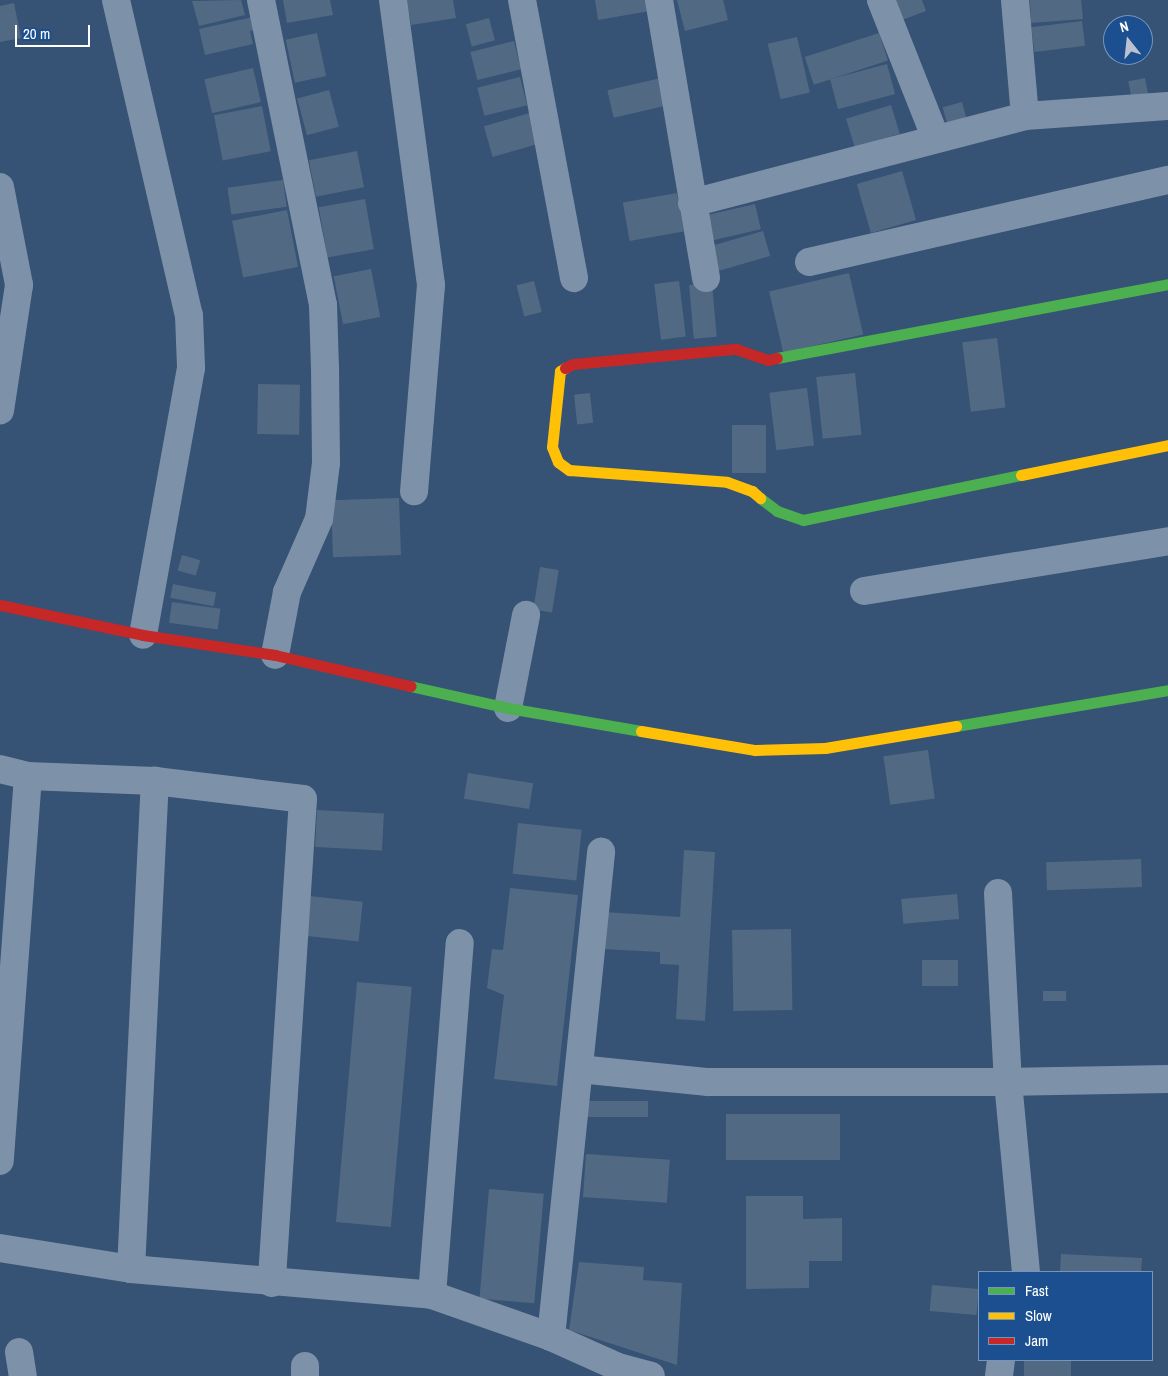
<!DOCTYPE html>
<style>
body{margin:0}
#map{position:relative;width:1168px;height:1376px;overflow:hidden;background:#365274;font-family:"Archivo Narrow",sans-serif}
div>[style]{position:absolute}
.building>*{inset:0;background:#526984;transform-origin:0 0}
.street>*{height:28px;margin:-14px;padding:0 14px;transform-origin:14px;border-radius:14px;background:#7d92a8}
.fast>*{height:11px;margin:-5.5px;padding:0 5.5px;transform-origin:5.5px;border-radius:5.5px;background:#4caf50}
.slow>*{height:11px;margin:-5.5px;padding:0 5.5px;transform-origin:5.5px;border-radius:5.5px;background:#ffc107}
.jam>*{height:11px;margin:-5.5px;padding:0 5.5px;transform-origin:5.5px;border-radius:5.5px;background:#c62828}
span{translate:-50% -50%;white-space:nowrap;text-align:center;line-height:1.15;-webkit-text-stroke:4.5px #1b4f8f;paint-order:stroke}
.legend{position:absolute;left:978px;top:1271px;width:175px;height:90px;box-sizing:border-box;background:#1b4f8f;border:1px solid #7695bc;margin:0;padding:6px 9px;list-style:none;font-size:15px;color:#fff}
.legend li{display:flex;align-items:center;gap:10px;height:25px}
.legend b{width:25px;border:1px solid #7695bc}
.north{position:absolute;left:1103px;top:15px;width:50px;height:50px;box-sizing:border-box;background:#1b4f8f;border:1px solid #7695bc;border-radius:50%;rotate:344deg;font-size:14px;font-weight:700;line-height:20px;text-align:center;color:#fff}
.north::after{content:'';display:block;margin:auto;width:18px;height:22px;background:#b9c2ce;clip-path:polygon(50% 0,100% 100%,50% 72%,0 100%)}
.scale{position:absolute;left:15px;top:25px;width:75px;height:22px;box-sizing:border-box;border:2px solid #fff;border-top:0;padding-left:6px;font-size:15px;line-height:18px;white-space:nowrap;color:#fff;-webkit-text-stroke:4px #1b4f8f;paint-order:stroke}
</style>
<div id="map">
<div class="building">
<i style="clip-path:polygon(241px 0,245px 15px,199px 26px,192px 1px)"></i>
<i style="clip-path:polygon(283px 0,330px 0,333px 15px,287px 23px)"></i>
<i style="clip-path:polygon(407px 0,453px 0,456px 18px,411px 25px)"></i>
<i style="clip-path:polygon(595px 0,648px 0,650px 11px,598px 20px)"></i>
<i style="clip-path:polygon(677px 0,723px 0,728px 20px,685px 31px)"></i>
<i style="clip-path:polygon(895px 0,922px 0,926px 11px,902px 20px)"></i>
<i style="clip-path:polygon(1030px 0,1081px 0,1083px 19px,1031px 23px)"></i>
<i style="clip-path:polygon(14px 3px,21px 38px,0 42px,0 6px)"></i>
<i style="clip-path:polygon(253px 17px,256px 30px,250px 31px,253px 44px,205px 55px,199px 29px)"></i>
<i style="left:489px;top:18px;width:23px;height:24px;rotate:75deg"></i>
<i style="left:1082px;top:21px;width:25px;height:51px;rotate:83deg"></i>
<i style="left:317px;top:33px;width:44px;height:32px;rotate:78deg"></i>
<i style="left:879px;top:33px;width:29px;height:78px;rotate:72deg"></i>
<i style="left:797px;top:37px;width:57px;height:30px;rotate:77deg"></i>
<i style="left:514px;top:41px;width:29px;height:45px;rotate:76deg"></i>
<i style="left:887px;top:64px;width:31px;height:59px;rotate:75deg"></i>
<i style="left:253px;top:68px;width:35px;height:50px;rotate:77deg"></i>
<i style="left:520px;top:77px;width:29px;height:44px;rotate:76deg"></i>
<i style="left:661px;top:78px;width:28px;height:55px;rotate:77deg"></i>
<i style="left:1145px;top:78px;width:16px;height:17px;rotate:79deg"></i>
<i style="left:329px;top:90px;width:38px;height:33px;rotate:75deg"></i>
<i style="left:962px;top:102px;width:16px;height:20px;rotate:75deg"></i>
<i style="left:891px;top:105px;width:30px;height:47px;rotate:73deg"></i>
<i style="left:262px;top:106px;width:46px;height:49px;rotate:79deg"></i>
<i style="left:530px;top:113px;width:32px;height:48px;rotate:74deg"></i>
<i style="left:357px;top:151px;width:37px;height:49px;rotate:79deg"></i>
<i style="left:902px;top:171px;width:51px;height:47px;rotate:74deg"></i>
<i style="left:283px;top:180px;width:27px;height:56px;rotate:82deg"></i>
<i style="left:677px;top:193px;width:39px;height:55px;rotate:80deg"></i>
<i style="left:365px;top:199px;width:51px;height:47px;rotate:80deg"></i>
<i style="left:755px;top:204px;width:26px;height:49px;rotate:77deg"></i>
<i style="left:287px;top:210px;width:58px;height:56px;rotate:79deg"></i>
<i style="left:763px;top:231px;width:26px;height:57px;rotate:74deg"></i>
<i style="left:371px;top:269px;width:49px;height:38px;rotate:79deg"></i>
<i style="left:849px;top:273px;width:63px;height:82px;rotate:77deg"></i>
<i style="left:534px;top:281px;width:32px;height:18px;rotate:76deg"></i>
<i style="left:679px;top:281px;width:56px;height:25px;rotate:83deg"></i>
<i style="left:712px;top:283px;width:54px;height:23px;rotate:85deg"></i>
<i style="left:997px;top:338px;width:70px;height:35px;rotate:83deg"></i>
<i style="left:855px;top:373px;width:62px;height:39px;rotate:84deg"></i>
<i style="left:258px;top:384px;width:42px;height:50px;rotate:1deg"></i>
<i style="left:807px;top:388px;width:58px;height:38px;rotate:83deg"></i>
<i style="left:590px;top:393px;width:30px;height:16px;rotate:84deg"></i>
<i style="left:732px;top:425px;width:34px;height:48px"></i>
<i style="left:399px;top:498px;width:57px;height:68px;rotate:88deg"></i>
<i style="left:182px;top:555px;width:19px;height:16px;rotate:16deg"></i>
<i style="left:540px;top:567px;width:19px;height:43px;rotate:9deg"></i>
<i style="left:173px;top:584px;width:44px;height:14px;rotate:11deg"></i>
<i style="left:172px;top:602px;width:49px;height:21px;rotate:8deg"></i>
<i style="left:928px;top:750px;width:49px;height:45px;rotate:82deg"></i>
<i style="left:468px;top:773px;width:66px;height:26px;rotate:9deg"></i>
<i style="left:317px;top:810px;width:67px;height:37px;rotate:3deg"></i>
<i style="left:518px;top:823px;width:64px;height:51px;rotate:6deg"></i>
<i style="clip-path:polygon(684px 850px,715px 852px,705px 1021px,676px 1019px,679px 965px,660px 964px,660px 952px,602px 949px,604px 912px,680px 917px)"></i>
<i style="left:1141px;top:859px;width:28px;height:95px;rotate:88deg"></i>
<i style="clip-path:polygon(510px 888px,578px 895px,557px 1086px,494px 1079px,504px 995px,487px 988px,492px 949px,503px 950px)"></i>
<i style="left:957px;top:894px;width:25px;height:56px;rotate:85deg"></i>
<i style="left:309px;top:896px;width:54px;height:40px;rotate:6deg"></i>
<i style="left:791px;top:929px;width:81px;height:59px;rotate:89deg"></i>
<i style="left:922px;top:960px;width:36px;height:26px"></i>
<i style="left:357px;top:982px;width:55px;height:241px;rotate:5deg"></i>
<i style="left:1066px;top:991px;width:10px;height:23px;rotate:90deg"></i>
<i style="left:584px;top:1101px;width:64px;height:16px"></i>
<i style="left:840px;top:1114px;width:46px;height:114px;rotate:90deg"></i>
<i style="left:586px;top:1154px;width:84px;height:43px;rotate:4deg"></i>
<i style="left:489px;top:1189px;width:55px;height:110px;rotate:5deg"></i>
<i style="clip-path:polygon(746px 1196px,803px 1196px,803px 1219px,842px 1218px,842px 1261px,809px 1261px,809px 1288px,746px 1289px)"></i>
<i style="clip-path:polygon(1061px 1254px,1142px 1258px,1141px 1272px,1060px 1272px)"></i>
<i style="clip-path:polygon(579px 1262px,644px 1267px,643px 1280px,682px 1283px,677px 1365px,569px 1330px)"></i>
<i style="left:932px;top:1285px;width:47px;height:26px;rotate:5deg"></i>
<i style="left:1024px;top:1360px;width:47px;height:16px"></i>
</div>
<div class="street">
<i style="left:116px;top:0;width:323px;rotate:77deg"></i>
<i style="left:189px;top:315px;width:53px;rotate:87.8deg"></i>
<i style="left:191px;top:368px;width:271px;rotate:100.2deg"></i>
<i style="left:261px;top:0;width:311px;rotate:78.5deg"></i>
<i style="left:323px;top:305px;width:62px;rotate:88.2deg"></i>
<i style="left:325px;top:367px;width:96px;rotate:89.4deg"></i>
<i style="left:326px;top:463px;width:56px;rotate:97.1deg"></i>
<i style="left:319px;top:519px;width:80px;rotate:113.7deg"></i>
<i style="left:287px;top:592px;width:64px;rotate:100.8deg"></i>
<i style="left:393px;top:0;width:288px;rotate:82.4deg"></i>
<i style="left:431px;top:285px;width:207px;rotate:94.7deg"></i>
<i style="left:522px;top:0;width:283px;rotate:79.4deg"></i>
<i style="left:659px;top:0;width:282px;rotate:80.4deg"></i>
<i style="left:881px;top:0;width:149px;rotate:68.4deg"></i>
<i style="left:1015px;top:0;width:116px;rotate:85.1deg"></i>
<i style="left:0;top:187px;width:100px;rotate:79deg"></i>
<i style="left:19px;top:285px;width:127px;rotate:98.6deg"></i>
<i style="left:692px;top:203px;width:344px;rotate:-14.6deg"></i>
<i style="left:1025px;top:116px;width:143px;rotate:-4deg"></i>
<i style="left:809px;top:262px;width:368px;rotate:-12.9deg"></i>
<i style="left:864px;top:591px;width:308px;rotate:-9.3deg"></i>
<i style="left:508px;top:708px;width:95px;rotate:-79deg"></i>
<i style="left:0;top:769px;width:29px;rotate:14deg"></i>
<i style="left:28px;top:776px;width:386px;rotate:94.2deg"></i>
<i style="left:28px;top:776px;width:127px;rotate:2.3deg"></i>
<i style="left:155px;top:781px;width:149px;rotate:6.9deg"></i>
<i style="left:303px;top:799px;width:485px;rotate:93.7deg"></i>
<i style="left:998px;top:893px;width:189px;rotate:87deg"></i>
<i style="left:1008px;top:1082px;width:160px;rotate:-1.1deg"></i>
<i style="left:579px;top:1069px;width:130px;rotate:5.8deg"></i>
<i style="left:708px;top:1082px;width:300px"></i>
<i style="left:1008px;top:1082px;width:191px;rotate:84.6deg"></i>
<i style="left:0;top:1248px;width:133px;rotate:9.1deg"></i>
<i style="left:131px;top:1269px;width:302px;rotate:4.9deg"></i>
<i style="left:432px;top:1295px;width:126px;rotate:19.4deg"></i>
<i style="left:551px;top:1337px;width:73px;rotate:24.1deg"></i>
<i style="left:618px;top:1367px;width:34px;rotate:15deg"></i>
<i style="left:131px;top:1269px;width:489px;rotate:-87.2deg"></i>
<i style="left:432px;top:1295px;width:353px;rotate:-85.5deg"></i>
<i style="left:551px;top:1337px;width:488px;rotate:-84.1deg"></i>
<i style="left:19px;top:1352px;width:24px;rotate:81deg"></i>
<i style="left:305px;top:1376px;width:10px;rotate:-90deg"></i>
<i style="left:999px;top:1376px;width:16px;rotate:-83deg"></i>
</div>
<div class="fast">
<i style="left:777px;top:358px;width:398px;rotate:-10.7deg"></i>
<i style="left:760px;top:498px;width:21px;rotate:37deg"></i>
<i style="left:777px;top:511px;width:28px;rotate:19deg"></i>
<i style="left:803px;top:520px;width:223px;rotate:-11.7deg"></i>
<i style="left:410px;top:686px;width:100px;rotate:12.7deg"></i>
<i style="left:508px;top:708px;width:135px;rotate:9.8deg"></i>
<i style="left:956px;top:726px;width:215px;rotate:-9.6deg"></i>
</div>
<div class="slow">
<i style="left:565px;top:368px;width:6px;rotate:149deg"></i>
<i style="left:560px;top:371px;width:76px;rotate:96deg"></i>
<i style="left:552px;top:447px;width:16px;rotate:68deg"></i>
<i style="left:558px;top:462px;width:14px;rotate:36deg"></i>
<i style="left:569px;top:470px;width:158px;rotate:4.3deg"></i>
<i style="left:727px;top:482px;width:27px;rotate:20deg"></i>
<i style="left:752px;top:491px;width:11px;rotate:41deg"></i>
<i style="left:1021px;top:475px;width:150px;rotate:-11.5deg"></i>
<i style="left:641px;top:731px;width:116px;rotate:9.5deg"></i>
<i style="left:755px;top:750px;width:70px;rotate:-1.6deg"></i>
<i style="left:825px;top:748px;width:133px;rotate:-9.5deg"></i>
</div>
<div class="jam">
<i style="left:565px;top:368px;width:9px;rotate:-27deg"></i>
<i style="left:573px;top:364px;width:164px;rotate:-5.3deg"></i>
<i style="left:736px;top:349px;width:34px;rotate:19deg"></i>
<i style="left:768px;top:360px;width:9px;rotate:-13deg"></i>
<i style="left:0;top:605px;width:146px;rotate:11.8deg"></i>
<i style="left:143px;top:635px;width:134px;rotate:8.6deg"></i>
<i style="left:275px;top:655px;width:139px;rotate:12.9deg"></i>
</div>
<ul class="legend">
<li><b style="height:6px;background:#4caf50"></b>Fast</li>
<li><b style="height:6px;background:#ffc107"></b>Slow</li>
<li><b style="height:6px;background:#c62828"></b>Jam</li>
</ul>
<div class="north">N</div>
<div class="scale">20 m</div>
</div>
